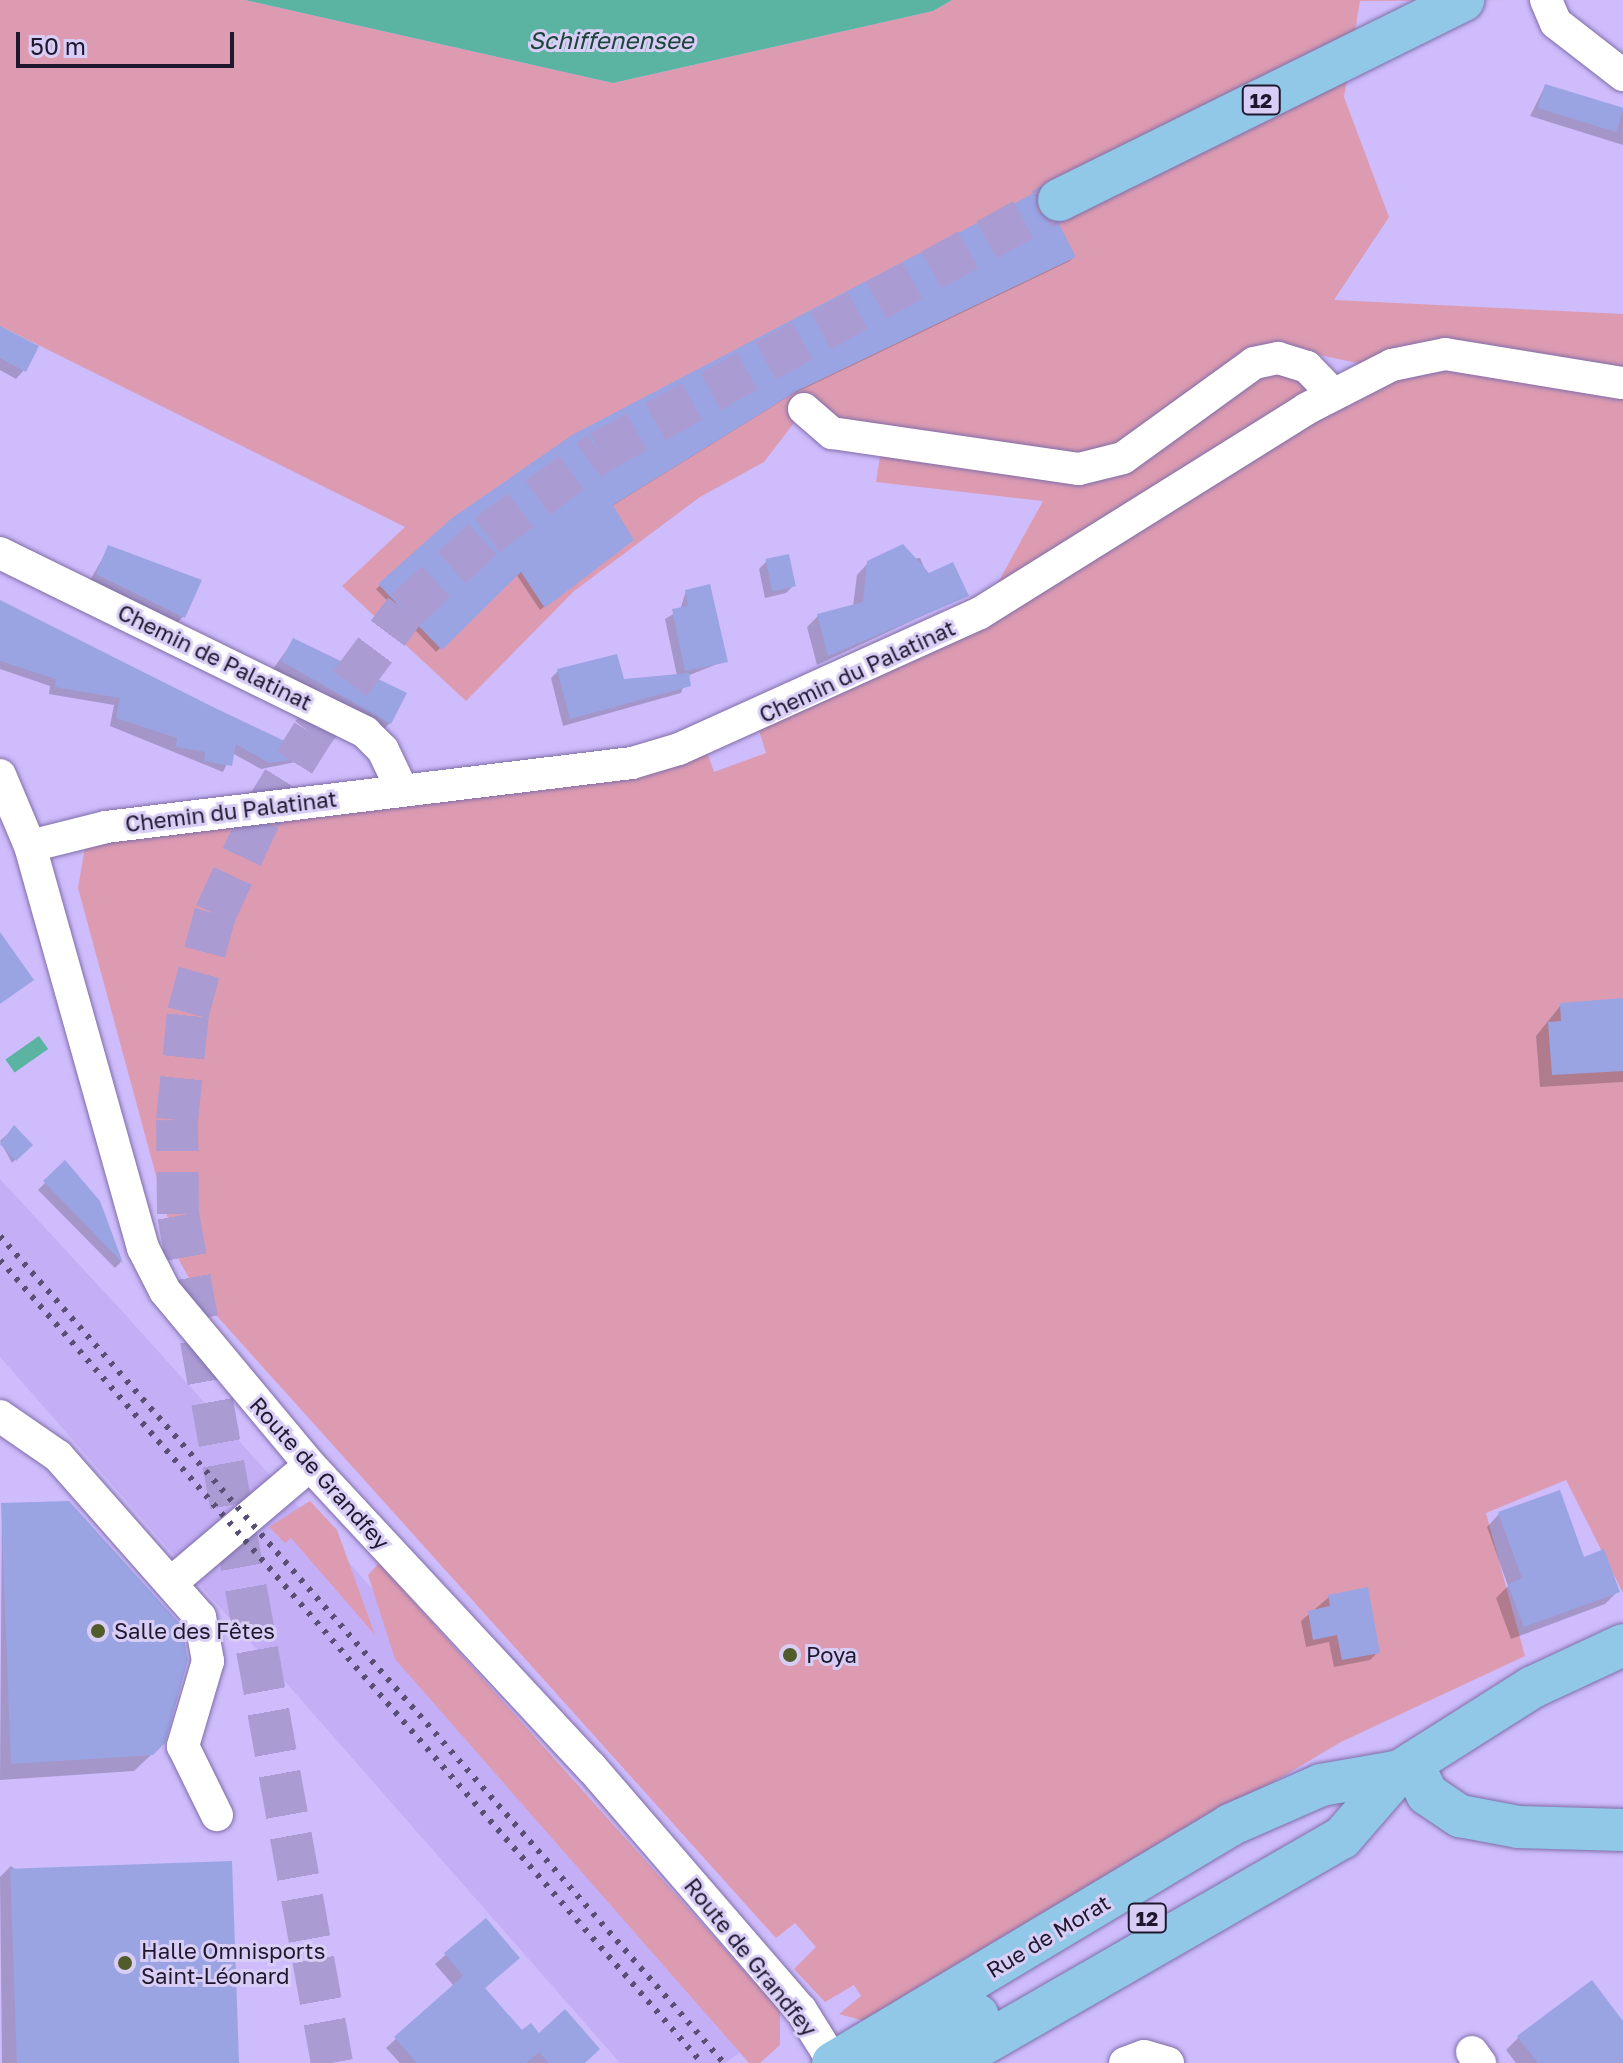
<!DOCTYPE html>
<meta charset="utf-8">
<style>
body{margin:0}
#map{position:relative;width:1623px;height:2063px;overflow:hidden;background:#cebcfc;font-family:"Golos Text",sans-serif}
div>[style]{position:absolute}
.built>*{inset:0;background:#c4aff6}
.green>*{inset:0;background:#dd9bb1}
.water>*{inset:0;background:#5ab4a1;transform-origin:0 0}
.shadow>*{inset:0;background:#0003}
.building>*{inset:0;background:#9ba4e3;transform-origin:0 0}
.major-tunnel>*{height:42px;margin-top:-21px;transform-origin:0;background:repeating-linear-gradient(90deg,#ab9bd3 0 42px,transparent 0 63px)}
.roads{filter:drop-shadow(0 0 2px #7f6da8) drop-shadow(0 0 2px #7f6da8)}
.minor>*{height:32px;margin:-16px;padding:0 16px;transform-origin:16px;border-radius:16px;background:#fff}
.major>*{height:42px;margin:-21px;padding:0 21px;transform-origin:21px;border-radius:21px;background:#91c8e8}
.rail>*{height:6px;margin-top:-3px;transform-origin:0;background:repeating-linear-gradient(90deg,#594e73 0 4px,transparent 0 12px)}
.dots>*{width:22px;height:22px;translate:-50% -50%;box-sizing:border-box;border:4px solid #d8cef5;border-radius:50%}
span{translate:-50% -50%;white-space:nowrap;text-align:center;line-height:1.15;-webkit-text-stroke:6px #d8cef5;paint-order:stroke}
.shield-label span{padding:2px 6px;background:#d8cef5;border:2px solid;border-radius:6px;-webkit-text-stroke-width:0}
.shield-label{font-size:20px;color:#1e172e;font-weight:700}
.street-label{font-size:22px;color:#1e172e}
.poi-label{font-size:22px;color:#1e172e}
.left{translate:0 -50%;text-align:left}
.water-label{font-size:24px;color:#1c453c;font-style:italic}
.scale{position:absolute;left:16px;top:32px;width:218px;height:36px;box-sizing:border-box;border:4px solid #1e172e;border-top:0;padding-left:10px;font-size:24px;line-height:28px;white-space:nowrap;color:#1e172e;-webkit-text-stroke:6px #d8cef5;paint-order:stroke}
</style>
<div id="map">
<div class="built">
<i style="clip-path:polygon(0 1179px,121px 1310px,771px 2031px,725px 2063px,620px 2063px,0 1357px)"></i>
</div>
<div class="green">
<i style="clip-path:polygon(0 0,245px 0,613px 83px,933px 11px,952px 0,1509px 0,1360px 1px,1344px 97px,1389px 217px,1334px 300px,1623px 314px,1623px 1593px,1566px 1480px,1486px 1513px,1525px 1656px,1341px 1742px,882px 2013px,864px 2021px,839px 2014px,861px 1996px,854px 1985px,825px 2002px,794px 1969px,816px 1947px,795px 1923px,776px 1938px,199px 1296px,179px 1260px,78px 888px,86px 841px,706px 749px,714px 772px,766px 753px,758px 727px,1362px 364px,1282px 347px,1125px 442px,1083px 455px,918px 437px,804px 410px,764px 462px,700px 497px,574px 591px,466px 701px,342px 586px,405px 527px,0 326px)"></i>
<i style="clip-path:polygon(1289px 373px,1304px 386px,1302px 400px,994px 590px,1043px 501px,876px 482px,881px 450px,1080px 476px,1259px 374px)"></i>
<i style="clip-path:polygon(310px 1501px,337px 1530px,375px 1635px,291px 1538px,285px 1543px,269px 1527px)"></i>
<i style="clip-path:polygon(379px 1563px,780px 2011px,780px 2045px,760px 2063px,749px 2063px,395px 1659px,368px 1575px)"></i>
</div>
<div class="water">
<i style="clip-path:polygon(245px 0,952px 0,933px 11px,613px 83px)"></i>
<i style="left:39px;top:1036px;width:16px;height:41px;rotate:55deg"></i>
</div>
<div class="shadow">
<i style="clip-path:polygon(1545px 86px,1623px 110px,1623px 145px,1530px 116px)"></i>
<i style="clip-path:polygon(1036px 212px,1074px 257px,1070px 261px,791px 395px,612px 506px,627px 544px,540px 610px,516px 574px,436px 652px,376px 589px,453px 520px)"></i>
<i style="clip-path:polygon(0 328px,24px 370px,16px 379px,0 370px)"></i>
<i style="clip-path:polygon(109px 547px,183px 617px,175px 625px,89px 582px)"></i>
<i style="clip-path:polygon(920px 558px,928px 576px,967px 595px,817px 665px,807px 627px,818px 616px,853px 606px,857px 575px,868px 563px)"></i>
<i style="clip-path:polygon(767px 561px,794px 585px,786px 593px,765px 598px,759px 569px)"></i>
<i style="clip-path:polygon(686px 591px,725px 661px,687px 676px,681px 693px,563px 726px,551px 678px,558px 671px,622px 681px,677px 676px,665px 619px,680px 610px)"></i>
<i style="clip-path:polygon(0 603px,315px 758px,261px 769px,232px 753px,223px 772px,110px 726px,114px 705px,49px 694px,50px 686px,0 669px)"></i>
<i style="clip-path:polygon(294px 640px,390px 723px,378px 735px,270px 673px)"></i>
<i style="clip-path:polygon(1561px 1005px,1623px 1018px,1623px 1082px,1540px 1087px,1536px 1036px)"></i>
<i style="clip-path:polygon(14px 1128px,30px 1145px,12px 1163px,0 1141px)"></i>
<i style="clip-path:polygon(65px 1163px,99px 1202px,121px 1262px,115px 1268px,38px 1190px)"></i>
<i style="clip-path:polygon(2px 1505px,152px 1754px,134px 1771px,0 1780px)"></i>
<i style="clip-path:polygon(1499px 1514px,1582px 1559px,1618px 1591px,1605px 1604px,1511px 1639px,1496px 1598px,1508px 1586px,1487px 1527px)"></i>
<i style="clip-path:polygon(1329px 1597px,1378px 1652px,1370px 1660px,1334px 1667px,1329px 1642px,1306px 1647px,1301px 1621px)"></i>
<i style="clip-path:polygon(11px 1866px,238px 2063px,2px 2063px,0 1877px)"></i>
<i style="clip-path:polygon(486px 1920px,483px 1989px,522px 2033px,583px 2063px,400px 2063px,386px 2048px,454px 1986px,435px 1964px)"></i>
<i style="clip-path:polygon(1623px 2025px,1623px 2063px,1516px 2063px,1506px 2050px,1519px 2037px)"></i>
</div>
<div class="building">
<i style="left:1545px;top:84px;width:82px;height:25px;rotate:17deg"></i>
<i style="clip-path:polygon(1038px 191px,1038px 211px,1059px 224px,1076px 257px,797px 391px,613px 505px,634px 540px,545px 608px,521px 572px,442px 650px,378px 584px,452px 518px,572px 435px)"></i>
<i style="clip-path:polygon(0 326px,39px 346px,26px 372px,0 358px)"></i>
<i style="clip-path:polygon(903px 544px,929px 573px,953px 562px,969px 596px,828px 656px,817px 614px,863px 602px,867px 561px)"></i>
<i style="clip-path:polygon(108px 545px,202px 580px,185px 618px,96px 574px)"></i>
<i style="left:789px;top:554px;width:33px;height:24px;rotate:78deg"></i>
<i style="clip-path:polygon(710px 584px,728px 662px,685px 671px,672px 609px,688px 606px,685px 590px)"></i>
<i style="clip-path:polygon(0 600px,213px 707px,318px 757px,269px 763px,236px 744px,232px 766px,204px 761px,205px 752px,176px 747px,177px 738px,116px 718px,120px 698px,55px 687px,56px 679px,0 661px)"></i>
<i style="clip-path:polygon(293px 638px,407px 693px,391px 724px,281px 661px)"></i>
<i style="clip-path:polygon(617px 654px,624px 679px,689px 673px,691px 686px,570px 719px,557px 669px)"></i>
<i style="clip-path:polygon(0 932px,34px 980px,0 1004px)"></i>
<i style="clip-path:polygon(1623px 998px,1623px 1071px,1552px 1075px,1548px 1022px,1561px 1021px,1560px 1003px)"></i>
<i style="clip-path:polygon(14px 1125px,33px 1145px,16px 1161px,0 1144px)"></i>
<i style="clip-path:polygon(65px 1160px,100px 1201px,123px 1263px,43px 1181px)"></i>
<i style="clip-path:polygon(1560px 1490px,1584px 1557px,1604px 1549px,1620px 1592px,1524px 1627px,1508px 1584px,1522px 1578px,1498px 1512px)"></i>
<i style="clip-path:polygon(69px 1501px,182px 1626px,188px 1660px,165px 1743px,153px 1755px,11px 1764px,1px 1503px)"></i>
<i style="clip-path:polygon(1368px 1587px,1380px 1653px,1342px 1660px,1337px 1635px,1313px 1640px,1308px 1611px,1330px 1606px,1328px 1595px)"></i>
<i style="left:232px;top:1861px;width:202px;height:222px;rotate:88deg"></i>
<i style="clip-path:polygon(486px 1918px,520px 1958px,485px 1988px,522px 2030px,531px 2023px,539px 2033px,565px 2009px,600px 2049px,585px 2063px,549px 2063px,539px 2052px,526px 2063px,417px 2063px,394px 2037px,463px 1976px,444px 1953px)"></i>
<i style="clip-path:polygon(1592px 1980px,1623px 2021px,1623px 2063px,1538px 2063px,1517px 2036px)"></i>
</div>
<div class="major-tunnel">
<i style="left:332px;top:2063px;width:863px;rotate:-100.28deg"></i>
<i style="left:178px;top:1214px;width:94px;rotate:-90.6deg"></i>
<i style="left:177px;top:1120px;width:108px;rotate:-84.1deg"></i>
<i style="left:188px;top:1013px;width:103px;rotate:-74.7deg"></i>
<i style="left:215px;top:914px;width:108px;rotate:-64.9deg"></i>
<i style="left:261px;top:816px;width:97px;rotate:-58.1deg"></i>
<i style="left:312px;top:734px;width:155px;rotate:-53.1deg"></i>
<i style="left:405px;top:610px;width:111px;rotate:-42.4deg"></i>
<i style="left:487px;top:535px;width:140px;rotate:-36.3deg"></i>
<i style="left:600px;top:452px;width:524px;rotate:-28.77deg"></i>
</div>
<div class="roads">
<div class="minor">
<i style="left:1546px;top:0;width:25px;rotate:67deg"></i>
<i style="left:1556px;top:23px;width:85px;rotate:37.8deg"></i>
<i style="left:804px;top:409px;width:37px;rotate:41deg"></i>
<i style="left:832px;top:433px;width:250px;rotate:8.3deg"></i>
<i style="left:1079px;top:469px;width:45px;rotate:-14deg"></i>
<i style="left:1123px;top:458px;width:162px;rotate:-35.9deg"></i>
<i style="left:1254px;top:363px;width:25px;rotate:-12deg"></i>
<i style="left:1278px;top:358px;width:30px;rotate:17deg"></i>
<i style="left:1307px;top:367px;width:37px;rotate:46deg"></i>
<i style="left:0;top:553px;width:407px;rotate:26.1deg"></i>
<i style="left:365px;top:732px;width:25px;rotate:45deg"></i>
<i style="left:383px;top:750px;width:44px;rotate:64.6deg"></i>
<i style="left:0;top:775px;width:77px;rotate:67.1deg"></i>
<i style="left:30px;top:846px;width:418px;rotate:74.3deg"></i>
<i style="left:143px;top:1248px;width:48px;rotate:62.9deg"></i>
<i style="left:165px;top:1291px;width:226px;rotate:50.2deg"></i>
<i style="left:310px;top:1465px;width:413px;rotate:47.1deg"></i>
<i style="left:591px;top:1767px;width:321px;rotate:49.2deg"></i>
<i style="left:801px;top:2010px;width:62px;rotate:58.1deg"></i>
<i style="left:30px;top:846px;width:78px;rotate:-14deg"></i>
<i style="left:106px;top:827px;width:530px;rotate:-6.94deg"></i>
<i style="left:632px;top:763px;width:49px;rotate:-16.6deg"></i>
<i style="left:679px;top:749px;width:330px;rotate:-24.3deg"></i>
<i style="left:980px;top:613px;width:385px;rotate:-32deg"></i>
<i style="left:1306px;top:409px;width:97px;rotate:-27.1deg"></i>
<i style="left:1392px;top:365px;width:54px;rotate:-11.7deg"></i>
<i style="left:1445px;top:354px;width:180px;rotate:9.3deg"></i>
<i style="left:0;top:1416px;width:70px;rotate:34.6deg"></i>
<i style="left:58px;top:1456px;width:215px;rotate:48.6deg"></i>
<i style="left:200px;top:1617px;width:45px;rotate:79.7deg"></i>
<i style="left:208px;top:1661px;width:89px;rotate:106.4deg"></i>
<i style="left:183px;top:1746px;width:77px;rotate:63.8deg"></i>
<i style="left:171px;top:1583px;width:182px;rotate:-40.3deg"></i>
<i style="left:1472px;top:2052px;width:14px;rotate:54deg"></i>
<i style="left:1125px;top:2063px;width:20px;rotate:-20deg"></i>
<i style="left:1144px;top:2056px;width:25px;rotate:16deg"></i>
</div>
<div class="major">
<i style="left:1059px;top:200px;width:451px;rotate:-26.3deg"></i>
<i style="left:1412px;top:1764px;width:34px;rotate:63deg"></i>
<i style="left:1427px;top:1794px;width:40px;rotate:34deg"></i>
<i style="left:1460px;top:1816px;width:59px;rotate:10.7deg"></i>
<i style="left:1518px;top:1827px;width:105px;rotate:1.6deg"></i>
<i style="left:833px;top:2063px;width:463px;rotate:-30.9deg"></i>
<i style="left:1230px;top:1825px;width:99px;rotate:-23.7deg"></i>
<i style="left:1321px;top:1785px;width:80px;rotate:-10deg"></i>
<i style="left:892px;top:2063px;width:98px;rotate:-29.2deg"></i>
<i style="left:950px;top:2063px;width:452px;rotate:-29.9deg"></i>
<i style="left:1342px;top:1838px;width:89px;rotate:-49.1deg"></i>
<i style="left:1400px;top:1771px;width:157px;rotate:-32.3deg"></i>
<i style="left:1533px;top:1687px;width:99px;rotate:-25deg"></i>
</div>
</div>
<div class="rail">
<i style="left:0;top:1236px;width:1099px;rotate:48.8deg"></i>
<i style="left:0;top:1260px;width:1067px;rotate:48.84deg"></i>
</div>
<div class="dots">
<i style="left:98px;top:1631px;background:#525b2a"></i>
<i style="left:790px;top:1655px;background:#525b2a"></i>
<i style="left:125px;top:1963px;background:#525b2a"></i>
</div>
<div class="shield-label">
<span style="left:1261px;top:100px">12</span>
<span style="left:1147px;top:1918px">12</span>
</div>
<div class="street-label">
<span style="left:215px;top:657px;rotate:26deg">Chemin de Palatinat</span>
<span style="left:857px;top:671px;rotate:-25deg">Chemin du Palatinat</span>
<span style="left:231px;top:811px;rotate:-7deg">Chemin du Palatinat</span>
<span style="left:320px;top:1473px;rotate:48deg">Route de Grandfey</span>
<span style="left:1048px;top:1936px;rotate:-31deg">Rue de Morat</span>
<span style="left:751px;top:1957px;rotate:51deg">Route de Grandfey</span>
</div>
<div class="poi-label">
<span class="left" style="left:114px;top:1631px">Salle des Fêtes</span>
<span class="left" style="left:806px;top:1655px">Poya</span>
<span class="left" style="left:141px;top:1963px">Halle Omnisports<br>Saint-Léonard</span>
</div>
<div class="water-label">
<span style="left:611px;top:40px">Schiffenensee</span>
</div>
<div class="scale">50 m</div>
</div>
